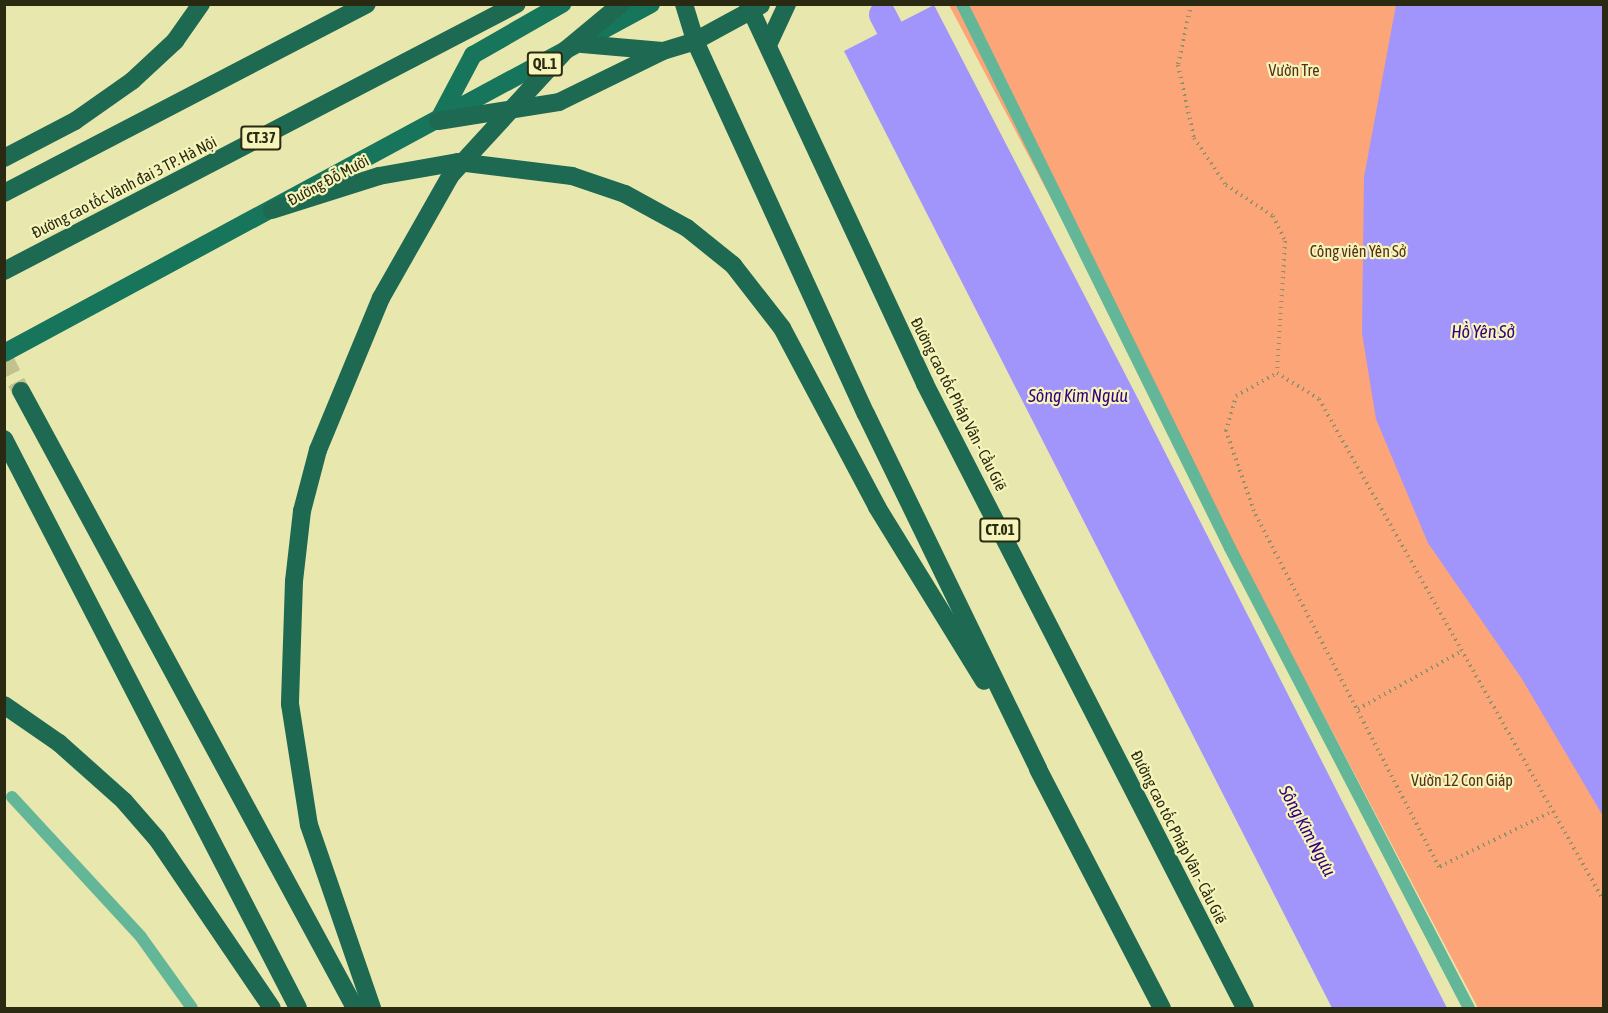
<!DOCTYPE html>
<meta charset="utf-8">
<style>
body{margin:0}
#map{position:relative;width:1608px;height:1013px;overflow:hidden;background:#e8e8ae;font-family:"Asap Condensed",sans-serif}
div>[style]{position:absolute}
.green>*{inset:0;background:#fba578}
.water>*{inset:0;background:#a194fb}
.canal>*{height:27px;margin:-13.5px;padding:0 13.5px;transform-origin:13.5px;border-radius:13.5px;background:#a194fb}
.motorway-tunnel>*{height:18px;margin-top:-9px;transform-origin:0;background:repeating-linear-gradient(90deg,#c2c28f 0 18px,transparent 0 27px)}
.path>*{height:4px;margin-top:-2px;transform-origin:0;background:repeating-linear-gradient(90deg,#919167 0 1.5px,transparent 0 6px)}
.service>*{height:12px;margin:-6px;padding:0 6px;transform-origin:6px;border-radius:6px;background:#64b698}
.trunk>*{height:18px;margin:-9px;padding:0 9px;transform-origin:9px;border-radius:9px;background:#16755a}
.motorway>*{height:18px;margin:-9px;padding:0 9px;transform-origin:9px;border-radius:9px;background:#1e6952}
.motorway-bridge>*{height:18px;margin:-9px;padding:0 9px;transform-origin:9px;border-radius:9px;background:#1e6952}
span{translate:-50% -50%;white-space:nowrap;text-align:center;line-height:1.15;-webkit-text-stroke:4.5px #f5f5bb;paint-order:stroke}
.shield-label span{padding:2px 4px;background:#f5f5bb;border:2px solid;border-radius:4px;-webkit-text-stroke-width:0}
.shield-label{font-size:15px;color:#2a2a13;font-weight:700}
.park-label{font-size:16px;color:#582e17}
.street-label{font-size:16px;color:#2a2a13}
.water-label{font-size:18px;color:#340081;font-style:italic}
.frame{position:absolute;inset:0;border:6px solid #2a2a13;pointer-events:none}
</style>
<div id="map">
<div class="green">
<i style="clip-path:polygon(949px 5px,1603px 5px,1603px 1008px,1478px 1008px)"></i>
</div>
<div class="water">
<i style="clip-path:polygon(934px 5px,1136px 395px,1447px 1008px,1332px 1008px,844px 51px)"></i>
<i style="clip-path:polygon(1396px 5px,1603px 5px,1603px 816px,1522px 679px,1428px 543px,1376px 419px,1362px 333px,1364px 177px)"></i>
</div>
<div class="canal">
<i style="left:882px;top:14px;width:53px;rotate:62.9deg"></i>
</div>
<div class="motorway-tunnel">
<i style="left:4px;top:358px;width:37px;rotate:63deg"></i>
</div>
<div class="path">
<i style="left:1191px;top:4px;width:62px;rotate:102deg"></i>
<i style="left:1178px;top:65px;width:75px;rotate:77.6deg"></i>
<i style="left:1194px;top:138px;width:57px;rotate:55.8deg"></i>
<i style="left:1226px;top:185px;width:56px;rotate:33.4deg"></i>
<i style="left:1273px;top:216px;width:28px;rotate:64deg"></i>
<i style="left:1285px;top:241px;width:132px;rotate:93.5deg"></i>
<i style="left:1358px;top:709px;width:117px;rotate:-29.2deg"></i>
<i style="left:1549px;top:813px;width:123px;rotate:153.9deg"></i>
<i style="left:1439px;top:867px;width:401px;rotate:-117.5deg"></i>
<i style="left:1254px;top:511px;width:85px;rotate:-109.3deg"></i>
<i style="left:1226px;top:431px;width:36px;rotate:-74deg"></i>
<i style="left:1236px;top:396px;width:47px;rotate:-29.3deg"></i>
<i style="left:1277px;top:373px;width:49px;rotate:31.8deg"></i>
<i style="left:1319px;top:399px;width:577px;rotate:60.42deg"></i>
</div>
<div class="service">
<i style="left:962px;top:4px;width:606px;rotate:63.77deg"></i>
<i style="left:1230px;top:548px;width:518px;rotate:62.55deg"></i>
<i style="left:12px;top:797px;width:190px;rotate:47.3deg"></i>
<i style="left:141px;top:937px;width:87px;rotate:54.3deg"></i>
</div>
<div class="trunk">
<i style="left:438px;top:121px;width:75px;rotate:-62.1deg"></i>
<i style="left:473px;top:55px;width:103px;rotate:-29.8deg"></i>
<i style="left:4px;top:353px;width:735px;rotate:-28.34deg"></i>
</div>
<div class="motorway">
<i style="left:684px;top:4px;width:39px;rotate:73deg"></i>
<i style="left:695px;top:41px;width:410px;rotate:65.4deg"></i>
<i style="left:866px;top:414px;width:394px;rotate:64.1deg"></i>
<i style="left:1038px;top:769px;width:269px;rotate:62.6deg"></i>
<i style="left:748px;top:4px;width:419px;rotate:65deg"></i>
<i style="left:925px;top:384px;width:701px;rotate:62.85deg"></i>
<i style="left:582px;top:44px;width:81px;rotate:4.9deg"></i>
<i style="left:663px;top:51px;width:34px;rotate:-17deg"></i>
<i style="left:695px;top:41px;width:75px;rotate:-28.6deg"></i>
<i style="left:768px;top:45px;width:45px;rotate:-65.1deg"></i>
<i style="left:438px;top:121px;width:122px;rotate:-8.9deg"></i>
<i style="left:559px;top:102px;width:116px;rotate:-26.1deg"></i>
<i style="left:4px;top:158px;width:80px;rotate:-27.5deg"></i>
<i style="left:75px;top:121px;width:70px;rotate:-35.1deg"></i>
<i style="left:132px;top:81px;width:59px;rotate:-42.9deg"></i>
<i style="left:175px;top:41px;width:45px;rotate:-54.9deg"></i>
<i style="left:4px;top:193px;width:409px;rotate:-27.5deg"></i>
<i style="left:272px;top:210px;width:112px;rotate:-17.6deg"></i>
<i style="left:379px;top:176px;width:80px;rotate:-10deg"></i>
<i style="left:458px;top:162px;width:115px;rotate:7deg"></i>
<i style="left:572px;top:176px;width:56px;rotate:18.8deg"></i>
<i style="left:625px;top:194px;width:71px;rotate:28.7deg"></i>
<i style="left:687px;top:228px;width:59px;rotate:38.8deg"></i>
<i style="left:733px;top:265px;width:80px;rotate:52.1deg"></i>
<i style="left:782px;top:328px;width:203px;rotate:62deg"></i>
<i style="left:877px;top:507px;width:204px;rotate:58.4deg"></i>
<i style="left:4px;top:271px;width:578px;rotate:-27.5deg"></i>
<i style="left:21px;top:391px;width:702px;rotate:61.57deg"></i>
<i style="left:4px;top:439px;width:640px;rotate:62.67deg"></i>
<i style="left:318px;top:450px;width:63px;rotate:104.7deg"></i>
<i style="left:302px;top:511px;width:70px;rotate:96.5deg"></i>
<i style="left:294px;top:581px;width:123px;rotate:91.9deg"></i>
<i style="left:290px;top:704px;width:122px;rotate:81.1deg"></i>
<i style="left:309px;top:825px;width:194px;rotate:71deg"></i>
<i style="left:4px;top:705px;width:67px;rotate:34.6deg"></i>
<i style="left:59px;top:743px;width:87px;rotate:41.7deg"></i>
<i style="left:124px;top:801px;width:50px;rotate:49deg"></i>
<i style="left:157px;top:839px;width:204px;rotate:55.8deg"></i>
</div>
<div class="motorway-bridge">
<i style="left:318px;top:450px;width:165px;rotate:-67.5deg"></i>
<i style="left:381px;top:298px;width:142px;rotate:-60.4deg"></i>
<i style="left:451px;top:175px;width:171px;rotate:-47.4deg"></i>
<i style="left:567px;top:49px;width:70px;rotate:-39.8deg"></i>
</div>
<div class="shield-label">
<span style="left:545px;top:64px">QL.1</span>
<span style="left:261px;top:138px">CT.37</span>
<span style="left:1000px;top:530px">CT.01</span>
</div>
<div class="park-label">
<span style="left:1294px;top:70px">Vườn Tre</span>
<span style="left:1358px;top:251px">Công viên Yên Sở</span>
<span style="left:1462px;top:780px">Vườn 12 Con Giáp</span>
</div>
<div class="street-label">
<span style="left:328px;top:180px;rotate:-28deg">Đường Đỗ Mười</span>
<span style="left:124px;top:187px;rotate:-27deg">Đường cao tốc Vành đai 3 TP. Hà Nội</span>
<span style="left:959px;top:404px;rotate:63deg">Đường cao tốc Pháp Vân - Cầu Giẽ</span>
<span style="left:1179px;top:837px;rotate:63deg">Đường cao tốc Pháp Vân - Cầu Giẽ</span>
</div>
<div class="water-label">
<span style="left:1483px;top:332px">Hồ Yên Sở</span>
<span style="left:1078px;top:396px">Sông Kim Ngưu</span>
<span style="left:1307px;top:831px;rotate:62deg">Sông Kim Ngưu</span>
</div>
<div class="frame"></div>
</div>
